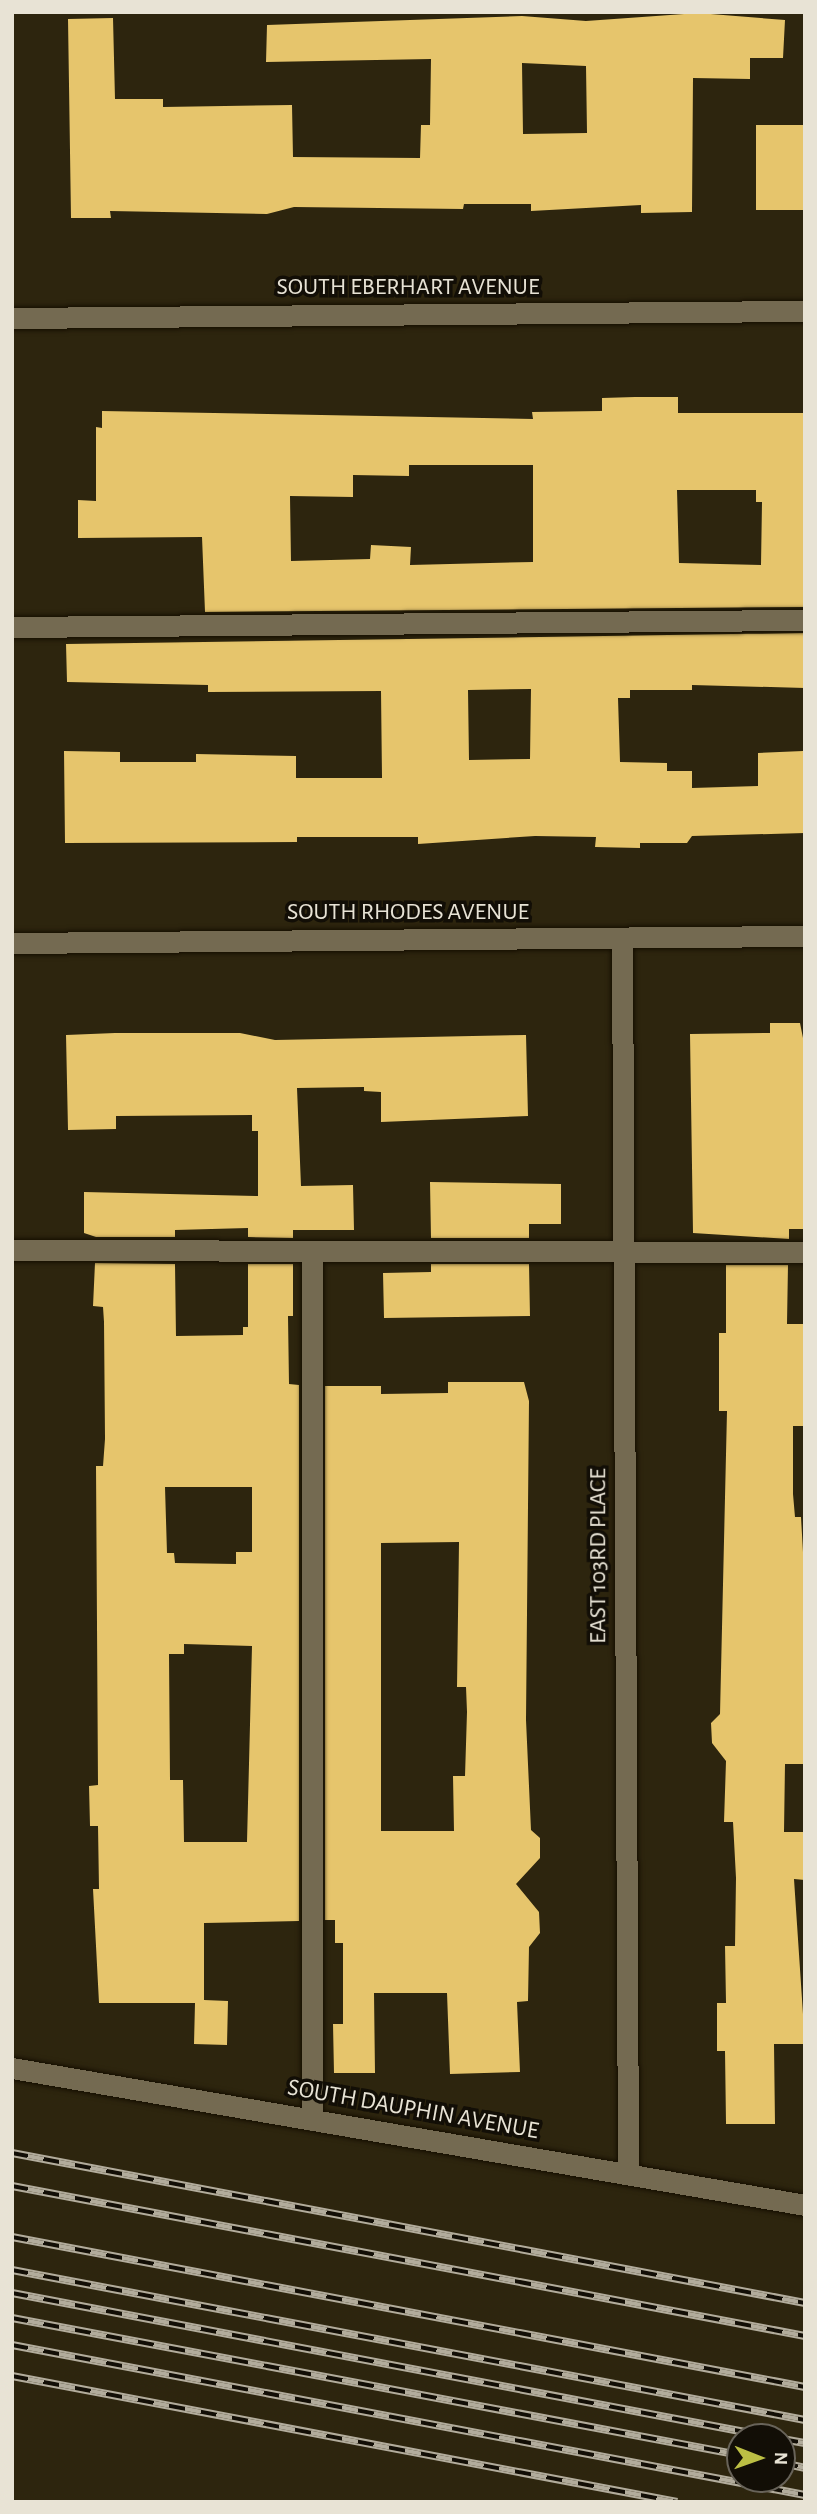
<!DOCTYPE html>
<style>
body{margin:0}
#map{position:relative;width:817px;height:2514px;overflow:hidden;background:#2d250e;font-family:"Alegreya Sans",sans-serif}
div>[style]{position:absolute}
.building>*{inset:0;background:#e6c56c;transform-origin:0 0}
.roads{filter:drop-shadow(0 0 2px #150e00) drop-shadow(0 0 2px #150e00)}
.minor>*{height:21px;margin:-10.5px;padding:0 10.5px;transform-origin:10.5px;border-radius:10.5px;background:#746a51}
.rail>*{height:8px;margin-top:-4px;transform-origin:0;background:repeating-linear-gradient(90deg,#120e06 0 16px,#b2ac9c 0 32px);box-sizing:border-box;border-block:2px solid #b2ac9c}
span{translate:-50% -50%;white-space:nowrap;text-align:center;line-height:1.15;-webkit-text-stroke:7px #120e06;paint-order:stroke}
.street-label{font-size:24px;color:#e8e3d5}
.frame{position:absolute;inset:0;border:14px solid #e8e3d5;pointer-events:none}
.north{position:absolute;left:726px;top:2423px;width:70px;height:70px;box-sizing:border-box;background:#120e06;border:2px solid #686359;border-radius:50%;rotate:91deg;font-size:19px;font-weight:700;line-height:28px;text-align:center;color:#e8e3d5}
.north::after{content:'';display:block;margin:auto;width:24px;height:32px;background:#bcbf44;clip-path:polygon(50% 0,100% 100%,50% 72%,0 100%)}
</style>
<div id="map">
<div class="building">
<i style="clip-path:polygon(evenodd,698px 13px,785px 20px,783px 58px,750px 58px,750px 79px,693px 78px,692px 212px,641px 213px,641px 205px,531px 211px,531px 204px,464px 204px,463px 209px,294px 207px,267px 214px,110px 211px,111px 218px,71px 218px,68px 19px,113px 18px,115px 99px,163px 99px,163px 107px,292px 105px,293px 157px,420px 158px,421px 125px,430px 125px,431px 59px,266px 62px,267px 25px,522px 16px,586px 21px,698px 13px,522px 63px,586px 66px,587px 133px,523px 134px,522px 63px)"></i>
<i style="left:803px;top:125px;width:85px;height:47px;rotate:90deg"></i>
<i style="clip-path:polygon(evenodd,635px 397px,678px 397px,678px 413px,805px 413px,805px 607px,205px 612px,202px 537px,78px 538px,78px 500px,96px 501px,96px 427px,102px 428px,102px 411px,533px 419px,532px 412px,602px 411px,602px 398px,635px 397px,409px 465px,533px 465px,533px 562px,410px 565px,411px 547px,371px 545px,370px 559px,291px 561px,290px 496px,353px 497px,353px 475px,409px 476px,409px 465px,635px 397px,677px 490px,756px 490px,756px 502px,762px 502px,761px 565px,679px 563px,677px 490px)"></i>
<i style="clip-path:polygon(evenodd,805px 633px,805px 688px,692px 685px,692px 690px,630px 690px,630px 698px,618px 698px,620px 762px,667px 763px,667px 771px,692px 771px,692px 788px,758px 786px,758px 753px,803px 751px,805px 833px,692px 836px,687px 843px,640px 843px,640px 848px,595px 847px,596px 837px,535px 836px,418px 844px,418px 837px,297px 837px,297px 842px,65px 843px,64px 751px,120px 752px,120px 762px,196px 762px,196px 754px,296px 756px,296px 778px,382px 778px,381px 691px,208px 692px,208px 685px,67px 682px,66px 644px,805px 633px,531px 689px,530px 759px,469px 760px,468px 690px,531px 689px)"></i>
<i style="clip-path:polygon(770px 1023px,800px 1023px,805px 1048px,804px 1229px,789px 1229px,789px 1239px,693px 1233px,690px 1034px,770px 1033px)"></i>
<i style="clip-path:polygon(115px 1033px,240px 1033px,275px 1040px,526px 1035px,528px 1116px,381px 1122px,381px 1092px,364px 1091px,364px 1087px,297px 1088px,301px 1186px,353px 1185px,354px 1230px,293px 1230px,293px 1238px,248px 1237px,248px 1228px,175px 1230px,175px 1237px,96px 1237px,84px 1233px,84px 1192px,258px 1196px,258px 1131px,252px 1131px,252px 1115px,116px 1116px,116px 1129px,68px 1130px,66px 1035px)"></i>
<i style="clip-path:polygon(430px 1182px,561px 1184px,561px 1224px,529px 1224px,529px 1238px,431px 1238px)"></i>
<i style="clip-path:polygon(evenodd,95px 1263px,175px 1264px,176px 1336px,243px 1335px,243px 1327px,248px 1327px,248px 1264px,293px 1264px,293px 1316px,288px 1316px,289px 1384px,299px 1385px,299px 1921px,204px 1923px,204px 2000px,228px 2001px,227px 2045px,194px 2044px,195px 2003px,99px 2003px,93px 1889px,99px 1889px,98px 1826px,90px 1826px,89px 1786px,98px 1785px,96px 1466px,103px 1466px,105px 1439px,104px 1322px,103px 1307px,93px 1306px,95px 1263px,165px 1487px,252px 1487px,252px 1552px,236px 1552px,236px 1564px,175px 1563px,174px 1553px,167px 1553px,165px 1487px,95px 1263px,184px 1644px,252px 1646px,247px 1842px,184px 1842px,183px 1780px,170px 1780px,169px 1654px,184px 1654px,184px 1644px)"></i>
<i style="clip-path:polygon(431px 1264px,529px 1264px,530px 1316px,384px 1318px,383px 1273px,431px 1272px)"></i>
<i style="clip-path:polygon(726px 1265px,788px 1265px,787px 1324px,805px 1324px,805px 1426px,793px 1426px,793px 1494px,795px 1517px,801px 1517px,805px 1587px,805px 1764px,785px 1764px,784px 1832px,805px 1832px,805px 1880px,794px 1879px,805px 2044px,774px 2044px,775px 2124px,726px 2124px,725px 2051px,717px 2051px,717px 2003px,726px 2003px,725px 1946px,735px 1946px,736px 1878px,733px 1822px,724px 1822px,726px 1761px,712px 1743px,711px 1723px,720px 1714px,727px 1411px,719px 1411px,719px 1333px,726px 1333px)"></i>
<i style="clip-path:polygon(evenodd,448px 1382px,524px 1382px,529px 1401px,526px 1720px,531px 1830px,540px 1838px,540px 1858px,516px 1884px,539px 1912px,540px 1933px,529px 1947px,528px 2001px,517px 2002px,520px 2072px,450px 2074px,447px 1993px,374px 1993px,375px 2073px,334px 2073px,333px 2024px,343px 2024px,343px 1943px,335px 1943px,335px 1920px,325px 1920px,325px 1386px,381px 1386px,381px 1394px,448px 1393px,448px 1382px,459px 1542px,457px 1687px,466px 1687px,467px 1712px,465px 1776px,453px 1776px,454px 1831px,381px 1831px,381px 1543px,459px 1542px)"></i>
</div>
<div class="roads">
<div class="minor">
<i style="left:12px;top:318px;width:793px;rotate:-0.51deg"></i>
<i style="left:12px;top:627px;width:793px;rotate:-0.51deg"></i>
<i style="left:622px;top:938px;width:1236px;rotate:89.72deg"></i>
<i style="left:12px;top:943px;width:793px;rotate:-0.51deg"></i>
<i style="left:12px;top:1250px;width:793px;rotate:0.14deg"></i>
<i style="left:12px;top:2068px;width:805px;rotate:9.8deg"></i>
<i style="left:312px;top:2120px;width:869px;rotate:-90deg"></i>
</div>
</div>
<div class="rail">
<i style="left:12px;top:2153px;width:807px;rotate:10.71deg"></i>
<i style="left:12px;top:2186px;width:807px;rotate:10.71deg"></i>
<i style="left:12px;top:2237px;width:807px;rotate:10.71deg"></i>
<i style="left:12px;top:2270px;width:807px;rotate:10.71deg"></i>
<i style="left:12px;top:2293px;width:773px;rotate:10.74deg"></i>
<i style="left:12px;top:2318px;width:741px;rotate:10.66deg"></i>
<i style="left:12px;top:2345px;width:807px;rotate:10.71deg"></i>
<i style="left:12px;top:2376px;width:677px;rotate:10.73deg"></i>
<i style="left:782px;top:2439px;width:23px;rotate:10deg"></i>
<i style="left:782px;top:2463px;width:24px;rotate:12deg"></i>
</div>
<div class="street-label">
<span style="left:408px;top:288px">SOUTH EBERHART AVENUE</span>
<span style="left:408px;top:913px">SOUTH RHODES AVENUE</span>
<span style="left:599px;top:1556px;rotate:-90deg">EAST 103RD PLACE</span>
<span style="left:413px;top:2110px;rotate:10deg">SOUTH DAUPHIN AVENUE</span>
</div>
<div class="frame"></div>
<div class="north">N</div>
</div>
